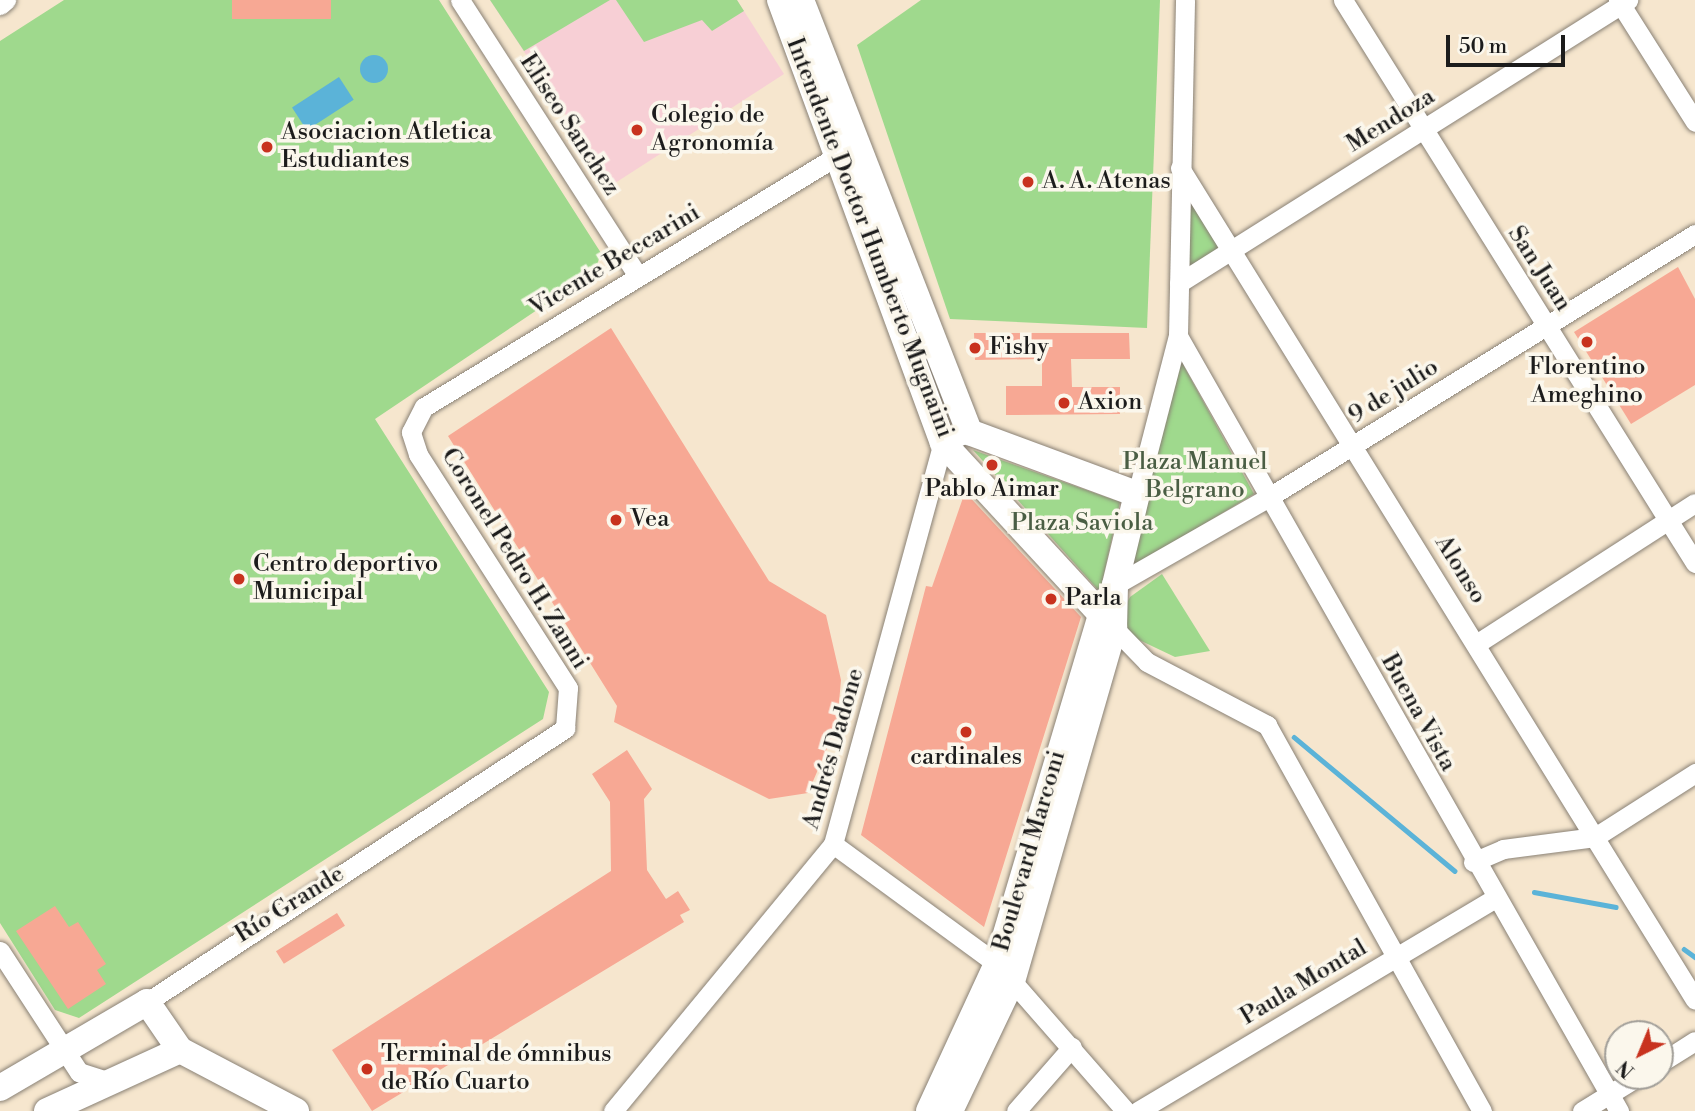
<!DOCTYPE html>
<meta charset="utf-8">
<style>
body{margin:0}
#map{position:relative;width:1695px;height:1111px;overflow:hidden;background:#f6e6ce;font-family:"Libre Bodoni",serif}
div>[style]{position:absolute}
.built>*{inset:0;background:#f7cfd5}
.green>*{inset:0;background:#9fd98d}
.water>*{inset:0;background:#5bb3d8;transform-origin:0 0}
.round{border-radius:50%}
.stream>*{height:4.5px;margin:-2.25px;padding:0 2.25px;transform-origin:2.25px;border-radius:2.25px;background:#5bb3d8}
.building>*{inset:0;background:#f7a894;transform-origin:0 0}
.roads{filter:drop-shadow(0 0 2px #898175) drop-shadow(0 0 2px #898175)}
.street>*{height:19px;margin:-9.5px;padding:0 9.5px;transform-origin:9.5px;border-radius:9.5px;background:#fff}
.secondary>*{height:26px;margin:-13px;padding:0 13px;transform-origin:13px;border-radius:13px;background:#fff}
.dots>*{width:19px;height:19px;translate:-50% -50%;box-sizing:border-box;border:4px solid #fbf7ec;border-radius:50%}
span{translate:-50% -50%;white-space:nowrap;text-align:center;line-height:1.15;-webkit-text-stroke:7px #fbf7ec;paint-order:stroke}
.poi-label{font-size:24px;color:#1c1c1c}
.left{translate:0 -50%;text-align:left}
.street-label{font-size:24px;color:#1c1c1c}
.park-label{font-size:24px;color:#4a5e44}
.north{position:absolute;left:1604px;top:1020px;width:70px;height:70px;box-sizing:border-box;background:#fbf7ec;border:2px solid #a29f99;border-radius:50%;rotate:223deg;font-size:19px;font-weight:700;line-height:28px;text-align:center;color:#1c1c1c}
.north::after{content:'';display:block;margin:auto;width:24px;height:32px;background:#c8321e;clip-path:polygon(50% 0,100% 100%,50% 72%,0 100%)}
.scale{position:absolute;left:1446px;top:35px;width:119px;height:32px;box-sizing:border-box;border:4px solid #1c1c1c;border-top:0;padding-left:9px;font-size:21px;line-height:24px;white-space:nowrap;color:#1c1c1c;-webkit-text-stroke:5px #fbf7ec;paint-order:stroke}
</style>
<div id="map">
<div class="built">
<i style="clip-path:polygon(490px 0,737px 0,784px 74px,612px 185px)"></i>
</div>
<div class="green">
<i style="clip-path:polygon(64px 0,439px 0,601px 253px,595px 271px,375px 419px,549px 692px,543px 719px,79px 1018px,55px 1010px,0 923px,0 41px)"></i>
<i style="clip-path:polygon(490px 0,610px 0,524px 51px)"></i>
<i style="clip-path:polygon(616px 0,737px 0,744px 11px,712px 31px,702px 20px,644px 42px)"></i>
<i style="clip-path:polygon(921px 0,1160px 0,1147px 328px,950px 319px,857px 45px)"></i>
<i style="clip-path:polygon(1186px 184px,1223px 248px,1185px 272px)"></i>
<i style="clip-path:polygon(1180px 359px,1254px 494px,1126px 571px)"></i>
<i style="clip-path:polygon(973px 450px,1120px 502px,1100px 592px)"></i>
<i style="clip-path:polygon(1162px 574px,1210px 651px,1175px 657px,1114px 628px,1130px 597px)"></i>
</div>
<div class="water">
<i class="round" style="left:360px;top:55px;width:28px;height:28px"></i>
<i style="left:339px;top:77px;width:27px;height:56px;rotate:57deg"></i>
</div>
<div class="stream">
<i style="left:1294px;top:737px;width:209px;rotate:39.8deg"></i>
<i style="left:1534px;top:892px;width:83px;rotate:10.4deg"></i>
<i style="left:1684px;top:949px;width:14px;rotate:36deg"></i>
</div>
<div class="building">
<i style="left:232px;top:0;width:99px;height:19px"></i>
<i style="clip-path:polygon(1678px 267px,1695px 299px,1695px 385px,1631px 424px,1574px 332px)"></i>
<i style="clip-path:polygon(611px 328px,769px 581px,826px 615px,841px 680px,837px 725px,808px 793px,769px 799px,614px 722px,617px 706px,448px 436px)"></i>
<i style="clip-path:polygon(974px 333px,1129px 333px,1130px 359px,1071px 359px,1072px 387px,1120px 387px,1120px 414px,1006px 415px,1006px 386px,1042px 386px,1042px 359px,975px 360px)"></i>
<i style="clip-path:polygon(965px 492px,1081px 617px,984px 927px,861px 835px,926px 586px,932px 587px)"></i>
<i style="clip-path:polygon(627px 750px,652px 789px,644px 799px,647px 870px,666px 899px,678px 891px,690px 910px,680px 915px,684px 922px,372px 1111px,332px 1050px,611px 871px,610px 802px,592px 774px)"></i>
<i style="clip-path:polygon(55px 906px,69px 927px,78px 922px,106px 964px,97px 970px,106px 984px,68px 1009px,16px 931px)"></i>
<i style="left:337px;top:913px;width:15px;height:72px;rotate:58deg"></i>
</div>
<div class="roads">
<div class="street">
<i style="left:460px;top:0;width:328px;rotate:57.2deg"></i>
<i style="left:1343px;top:0;width:664px;rotate:57.99deg"></i>
<i style="left:1618px;top:0;width:144px;rotate:57.7deg"></i>
<i style="left:0;top:5px;width:8px;rotate:-40deg"></i>
<i style="left:1180px;top:168px;width:978px;rotate:58.24deg"></i>
<i style="left:1179px;top:283px;width:531px;rotate:-32.22deg"></i>
<i style="left:1178px;top:336px;width:892px;rotate:60.36deg"></i>
<i style="left:1137px;top:494px;width:163px;rotate:-75.5deg"></i>
<i style="left:1178px;top:336px;width:336px;rotate:-88.8deg"></i>
<i style="left:1115px;top:585px;width:177px;rotate:-29.7deg"></i>
<i style="left:1269px;top:497px;width:501px;rotate:-31.69deg"></i>
<i style="left:1114px;top:628px;width:47px;rotate:45.9deg"></i>
<i style="left:1147px;top:662px;width:136px;rotate:27.7deg"></i>
<i style="left:1267px;top:725px;width:442px;rotate:60.9deg"></i>
<i style="left:1476px;top:644px;width:260px;rotate:-32.8deg"></i>
<i style="left:833px;top:844px;width:203px;rotate:36.2deg"></i>
<i style="left:1473px;top:862px;width:33px;rotate:-23deg"></i>
<i style="left:1503px;top:849px;width:93px;rotate:-7.4deg"></i>
<i style="left:1595px;top:837px;width:119px;rotate:-32.6deg"></i>
<i style="left:0;top:951px;width:145px;rotate:56.9deg"></i>
<i style="left:79px;top:1072px;width:32px;rotate:18deg"></i>
<i style="left:1012px;top:981px;width:173px;rotate:48.8deg"></i>
<i style="left:147px;top:1002px;width:500px;rotate:-33.2deg"></i>
<i style="left:565px;top:728px;width:40px;rotate:-85.7deg"></i>
<i style="left:568px;top:688px;width:278px;rotate:-122.7deg"></i>
<i style="left:418px;top:454px;width:23px;rotate:-108deg"></i>
<i style="left:411px;top:432px;width:28px;rotate:-63deg"></i>
<i style="left:424px;top:407px;width:495px;rotate:-31.3deg"></i>
<i style="left:1660px;top:1063px;width:41px;rotate:-32.2deg"></i>
<i style="left:613px;top:1111px;width:346px;rotate:-50.5deg"></i>
<i style="left:833px;top:844px;width:416px;rotate:-74.7deg"></i>
<i style="left:943px;top:443px;width:28px;rotate:-23deg"></i>
<i style="left:1016px;top:1111px;width:85px;rotate:-48.8deg"></i>
<i style="left:1138px;top:1111px;width:417px;rotate:-30.8deg"></i>
<i style="left:1582px;top:1111px;width:67px;rotate:-31.6deg"></i>
</div>
<div class="secondary">
<i style="left:780px;top:0;width:472px;rotate:69.8deg"></i>
<i style="left:943px;top:443px;width:252px;rotate:47.3deg"></i>
<i style="left:801px;top:0;width:464px;rotate:68.7deg"></i>
<i style="left:969px;top:432px;width:179px;rotate:20.3deg"></i>
<i style="left:1137px;top:494px;width:94px;rotate:103.6deg"></i>
<i style="left:1115px;top:585px;width:43px;rotate:91.3deg"></i>
<i style="left:1114px;top:628px;width:367px;rotate:106.1deg"></i>
<i style="left:1012px;top:981px;width:144px;rotate:115.5deg"></i>
<i style="left:0;top:1088px;width:170px;rotate:-30.3deg"></i>
<i style="left:147px;top:1002px;width:58px;rotate:55.5deg"></i>
<i style="left:180px;top:1050px;width:131px;rotate:27.7deg"></i>
<i style="left:47px;top:1111px;width:146px;rotate:-24.6deg"></i>
<i style="left:929px;top:1111px;width:162px;rotate:-65.2deg"></i>
<i style="left:997px;top:964px;width:379px;rotate:-73.4deg"></i>
</div>
</div>
<div class="dots">
<i style="left:637px;top:130px;background:#c8321e"></i>
<i style="left:267px;top:147px;background:#c8321e"></i>
<i style="left:1028px;top:182px;background:#c8321e"></i>
<i style="left:1587px;top:342px;background:#c8321e"></i>
<i style="left:975px;top:348px;background:#c8321e"></i>
<i style="left:1064px;top:403px;background:#c8321e"></i>
<i style="left:992px;top:465px;background:#c8321e"></i>
<i style="left:616px;top:520px;background:#c8321e"></i>
<i style="left:239px;top:579px;background:#c8321e"></i>
<i style="left:1051px;top:599px;background:#c8321e"></i>
<i style="left:966px;top:732px;background:#c8321e"></i>
<i style="left:367px;top:1069px;background:#c8321e"></i>
</div>
<div class="poi-label">
<span class="left" style="left:651px;top:130px">Colegio de<br>Agronomía</span>
<span class="left" style="left:281px;top:147px">Asociacion Atletica<br>Estudiantes</span>
<span class="left" style="left:1042px;top:182px">A. A. Atenas</span>
<span class="left" style="left:989px;top:348px">Fishy</span>
<span style="left:1587px;top:382px">Florentino<br>Ameghino</span>
<span class="left" style="left:1078px;top:403px">Axion</span>
<span style="left:992px;top:490px">Pablo Aimar</span>
<span class="left" style="left:630px;top:520px">Vea</span>
<span class="left" style="left:253px;top:579px">Centro deportivo<br>Municipal</span>
<span class="left" style="left:1065px;top:599px">Parla</span>
<span style="left:966px;top:758px">cardinales</span>
<span class="left" style="left:381px;top:1069px">Terminal de ómnibus<br>de Río Cuarto</span>
</div>
<div class="street-label">
<span style="left:1391px;top:121px;rotate:-32deg">Mendoza</span>
<span style="left:569px;top:125px;rotate:57deg">Eliseo Sanchez</span>
<span style="left:869px;top:238px;rotate:69deg">Intendente Doctor Humberto Mugnaini</span>
<span style="left:615px;top:261px;rotate:-31deg">Vicente Beccarini</span>
<span style="left:1539px;top:269px;rotate:57deg">San Juan</span>
<span style="left:1394px;top:392px;rotate:-32deg">9 de julio</span>
<span style="left:514px;top:559px;rotate:58deg">Coronel Pedro H. Zanni</span>
<span style="left:1460px;top:570px;rotate:58deg">Alonso</span>
<span style="left:1418px;top:713px;rotate:61deg">Buena Vista</span>
<span style="left:834px;top:749px;rotate:-74deg">Andrés Dadone</span>
<span style="left:1030px;top:851px;rotate:-74deg">Boulevard Marconi</span>
<span style="left:290px;top:905px;rotate:-32deg">Río Grande</span>
<span style="left:1304px;top:983px;rotate:-31deg">Paula Montal</span>
</div>
<div class="park-label">
<span style="left:1195px;top:477px">Plaza Manuel<br>Belgrano</span>
<span style="left:1082px;top:524px">Plaza Saviola</span>
</div>
<div class="north">N</div>
<div class="scale">50 m</div>
</div>
